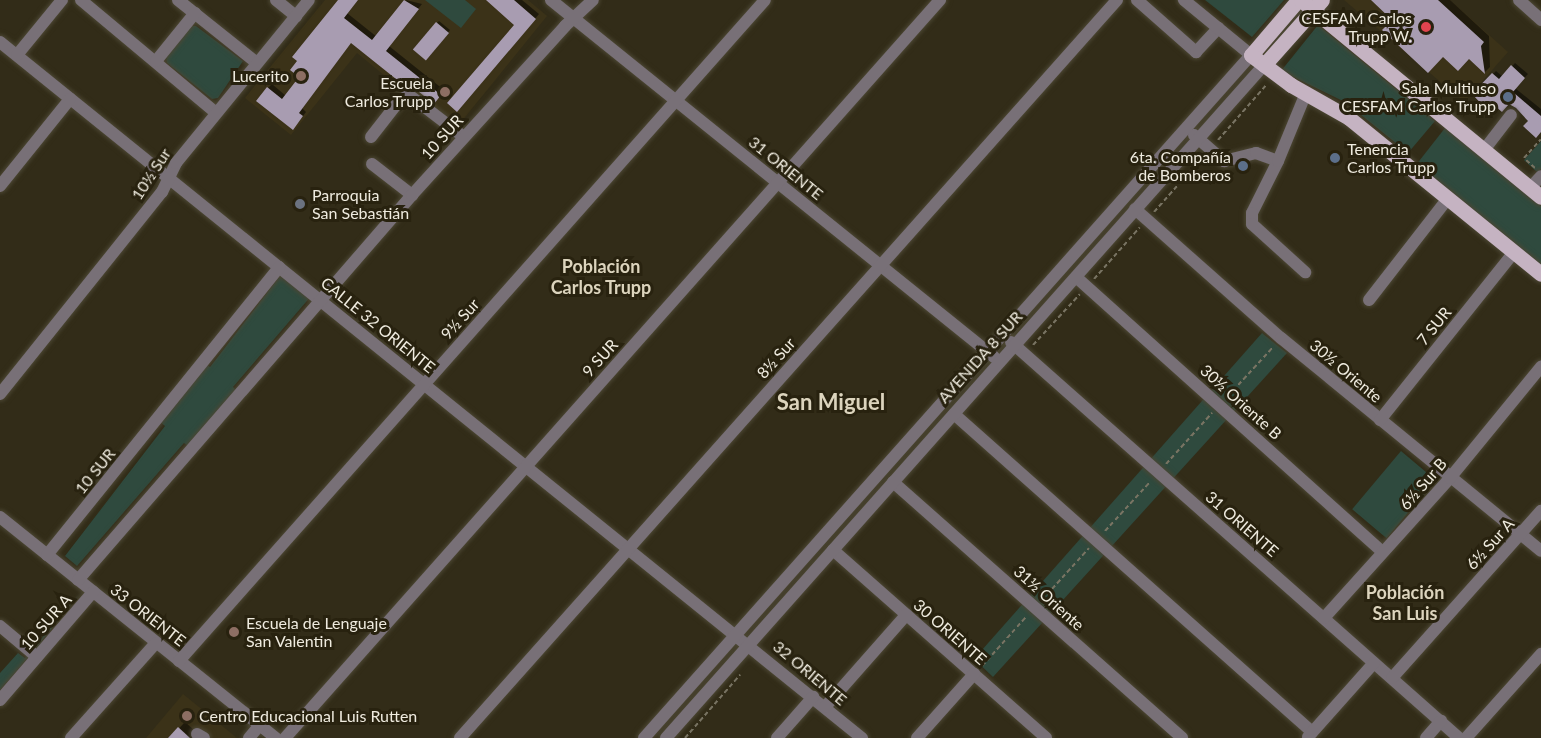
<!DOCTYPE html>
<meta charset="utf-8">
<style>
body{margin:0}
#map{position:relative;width:1541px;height:738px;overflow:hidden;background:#322c18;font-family:Lato,sans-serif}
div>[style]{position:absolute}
.built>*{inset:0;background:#3b3218}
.green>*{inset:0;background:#2f4a3e;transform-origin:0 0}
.shadow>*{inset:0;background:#0007}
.building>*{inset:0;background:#a89cb1;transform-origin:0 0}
.path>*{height:2px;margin-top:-1px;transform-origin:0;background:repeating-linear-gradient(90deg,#797463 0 4.5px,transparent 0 7.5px)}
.roads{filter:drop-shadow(0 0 2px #4c4734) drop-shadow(0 0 2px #4c4734)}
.minor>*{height:12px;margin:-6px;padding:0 6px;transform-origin:6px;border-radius:6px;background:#787077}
.major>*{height:15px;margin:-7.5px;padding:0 7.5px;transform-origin:7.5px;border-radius:7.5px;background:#c5b3c2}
.dots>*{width:16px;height:16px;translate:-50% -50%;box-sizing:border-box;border:3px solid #28220f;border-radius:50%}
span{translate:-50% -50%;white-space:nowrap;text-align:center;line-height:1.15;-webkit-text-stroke:6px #28220f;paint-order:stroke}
.poi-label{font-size:16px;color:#efebdf}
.right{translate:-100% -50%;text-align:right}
.left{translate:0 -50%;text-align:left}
.street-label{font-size:16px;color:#efebdf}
.neighbourhood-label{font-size:18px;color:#dcd4bd;font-weight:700}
.district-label{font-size:22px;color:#dcd4bd;font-weight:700}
</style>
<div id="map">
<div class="built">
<i style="clip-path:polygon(325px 0,528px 0,547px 16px,453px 132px,357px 53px,291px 135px,245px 98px)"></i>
<i style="clip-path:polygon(1344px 0,1450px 0,1508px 52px,1464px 102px)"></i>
<i style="clip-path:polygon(183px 694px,237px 738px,146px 738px)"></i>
</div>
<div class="green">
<i style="clip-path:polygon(425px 0,465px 0,476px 9px,461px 28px)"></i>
<i style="clip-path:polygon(1205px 0,1284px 0,1252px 37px)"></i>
<i style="clip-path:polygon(1318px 25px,1435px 121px,1408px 153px,1345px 102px,1281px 71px)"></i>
<i style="clip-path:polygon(191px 26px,196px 26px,243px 61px,218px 98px,212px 99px,167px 63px,166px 57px)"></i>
<i style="clip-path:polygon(1445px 128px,1541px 206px,1541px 265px,1416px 165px)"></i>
<i style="clip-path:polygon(1541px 141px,1541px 169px,1538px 173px,1524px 160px)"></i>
<i style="clip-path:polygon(283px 272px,312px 295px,233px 387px,237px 391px,192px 449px,184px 443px,77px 566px,65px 556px,165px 426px,158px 420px,203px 362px,210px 367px)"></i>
<i style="clip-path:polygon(1262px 333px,1287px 353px,993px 677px,974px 659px)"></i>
<i style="left:1401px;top:451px;width:45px;height:76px;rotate:40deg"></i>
<i style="clip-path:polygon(80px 593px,33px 652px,0 690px,0 673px,18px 653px,25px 658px)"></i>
</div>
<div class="shadow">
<i style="clip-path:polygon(340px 0,357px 0,347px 13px,377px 37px,406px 0,422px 4px,389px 46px,444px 90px,438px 98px,351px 42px,302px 108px,306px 112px,297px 124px,268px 88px,272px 84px,286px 96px,301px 77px)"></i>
<i style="clip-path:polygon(492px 0,522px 0,539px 14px,457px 111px,516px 24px)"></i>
<i style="clip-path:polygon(1373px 0,1450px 0,1489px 36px,1490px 67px,1485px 72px,1469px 57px,1443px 55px)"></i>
<i style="clip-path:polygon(439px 21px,450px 30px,429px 57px,437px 23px)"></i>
<i style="clip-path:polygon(1515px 63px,1528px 74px,1515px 88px,1541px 109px,1541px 131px,1509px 102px,1474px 94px,1496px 71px,1503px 77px)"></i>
<i style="clip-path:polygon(185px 722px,203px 738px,170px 738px)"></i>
</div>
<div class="building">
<i style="clip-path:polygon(338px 0,358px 0,344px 18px,372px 40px,404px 0,419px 9px,386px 51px,441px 95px,434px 104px,414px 88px,406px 87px,351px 43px,299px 113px,303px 116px,293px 130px,256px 101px,267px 87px,282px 99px,299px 77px,290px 70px,297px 61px,292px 57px)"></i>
<i style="clip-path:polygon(486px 0,514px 0,536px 19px,457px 112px,447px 103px,514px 25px)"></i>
<i style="clip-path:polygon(1371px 0,1438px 0,1484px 42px,1481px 46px,1485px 74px,1469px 59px,1458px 71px,1443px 57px,1428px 73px,1382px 30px,1392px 20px)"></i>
<i style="left:436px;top:22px;width:17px;height:36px;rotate:40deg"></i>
<i style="clip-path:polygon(1511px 65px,1525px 78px,1513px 92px,1541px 116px,1541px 132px,1536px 138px,1523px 126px,1528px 121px,1516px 108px,1509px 104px,1502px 112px,1495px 106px,1490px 113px,1472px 94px,1492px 73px,1499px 79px)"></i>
<i style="clip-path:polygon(178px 727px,189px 737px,190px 738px,168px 738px)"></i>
</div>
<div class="path">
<i style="left:1218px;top:140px;width:74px;rotate:-48.8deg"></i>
<i style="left:1535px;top:168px;width:15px;rotate:-138deg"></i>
<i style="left:1524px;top:158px;width:25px;rotate:-48deg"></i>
<i style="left:1154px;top:212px;width:72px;rotate:-48.4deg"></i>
<i style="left:1094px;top:279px;width:69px;rotate:-48.5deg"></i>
<i style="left:1033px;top:345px;width:69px;rotate:-47.3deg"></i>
<i style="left:1228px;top:396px;width:67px;rotate:-47.4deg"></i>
<i style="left:1166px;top:464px;width:69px;rotate:-48deg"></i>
<i style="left:1105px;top:531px;width:67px;rotate:-47.4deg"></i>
<i style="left:1042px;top:600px;width:70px;rotate:-47.9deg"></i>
<i style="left:982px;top:666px;width:66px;rotate:-48.1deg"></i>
<i style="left:685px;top:738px;width:84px;rotate:-48.9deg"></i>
</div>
<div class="roads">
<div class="minor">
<i style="left:81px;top:0;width:176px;rotate:39.9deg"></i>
<i style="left:178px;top:0;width:101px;rotate:38.6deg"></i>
<i style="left:276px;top:0;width:26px;rotate:39deg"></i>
<i style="left:551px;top:0;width:569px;rotate:38.86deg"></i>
<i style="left:1137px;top:0;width:79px;rotate:41.4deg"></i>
<i style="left:1196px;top:52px;width:33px;rotate:-47deg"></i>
<i style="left:1519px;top:0;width:30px;rotate:42deg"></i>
<i style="left:0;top:42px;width:1108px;rotate:38.92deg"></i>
<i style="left:17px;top:55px;width:71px;rotate:-50.7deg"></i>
<i style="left:156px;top:61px;width:62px;rotate:-50.9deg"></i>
<i style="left:1194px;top:135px;width:40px;rotate:41deg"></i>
<i style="left:1224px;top:161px;width:33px;rotate:-14deg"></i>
<i style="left:1256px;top:153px;width:23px;rotate:20deg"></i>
<i style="left:1278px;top:161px;width:58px;rotate:116.6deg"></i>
<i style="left:1252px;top:213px;width:11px;rotate:90deg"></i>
<i style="left:1252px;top:224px;width:72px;rotate:42.2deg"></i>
<i style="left:371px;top:137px;width:46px;rotate:-52.1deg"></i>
<i style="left:399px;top:101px;width:12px;rotate:-31deg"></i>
<i style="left:409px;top:95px;width:69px;rotate:37.4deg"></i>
<i style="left:1484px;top:150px;width:44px;rotate:-52.4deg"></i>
<i style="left:1278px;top:161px;width:74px;rotate:-67.6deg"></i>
<i style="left:372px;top:164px;width:51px;rotate:37.8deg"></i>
<i style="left:0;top:186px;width:112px;rotate:-51.2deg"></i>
<i style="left:1530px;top:188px;width:16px;rotate:-47deg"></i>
<i style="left:1135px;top:209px;width:195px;rotate:41.5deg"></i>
<i style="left:1281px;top:338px;width:336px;rotate:39.3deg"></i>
<i style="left:1076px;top:277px;width:412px;rotate:41.9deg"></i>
<i style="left:1369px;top:300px;width:129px;rotate:-52.2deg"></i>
<i style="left:1011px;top:342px;width:598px;rotate:41.47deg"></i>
<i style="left:0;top:394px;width:259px;rotate:-51.3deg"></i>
<i style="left:162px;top:192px;width:32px;rotate:-64deg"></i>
<i style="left:176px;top:163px;width:210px;rotate:-50.8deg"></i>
<i style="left:954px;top:414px;width:479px;rotate:41.6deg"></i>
<i style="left:1380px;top:420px;width:215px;rotate:-51.4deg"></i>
<i style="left:893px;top:482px;width:386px;rotate:41.5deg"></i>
<i style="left:0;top:517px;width:354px;rotate:38.7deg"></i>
<i style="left:833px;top:550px;width:284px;rotate:41.4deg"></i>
<i style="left:47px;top:555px;width:370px;rotate:-51.1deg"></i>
<i style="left:78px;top:580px;width:510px;rotate:-49.06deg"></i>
<i style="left:412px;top:195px;width:228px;rotate:-47.8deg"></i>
<i style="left:565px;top:26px;width:38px;rotate:-43deg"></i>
<i style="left:1324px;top:618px;width:188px;rotate:-48deg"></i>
<i style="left:1450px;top:478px;width:144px;rotate:-50.7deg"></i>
<i style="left:0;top:626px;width:48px;rotate:40deg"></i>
<i style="left:179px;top:661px;width:883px;rotate:-48.44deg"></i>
<i style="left:1392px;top:678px;width:224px;rotate:-48.3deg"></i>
<i style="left:0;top:700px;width:143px;rotate:-49.3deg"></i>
<i style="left:825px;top:707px;width:123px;rotate:-48.6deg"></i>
<i style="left:197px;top:734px;width:8px;rotate:30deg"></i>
<i style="left:1308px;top:737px;width:99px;rotate:-48.3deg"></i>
<i style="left:71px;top:738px;width:127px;rotate:-48.2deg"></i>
<i style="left:249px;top:738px;width:17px;rotate:-50deg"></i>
<i style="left:285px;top:738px;width:987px;rotate:-48.41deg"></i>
<i style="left:460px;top:738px;width:988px;rotate:-48.32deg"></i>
<i style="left:644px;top:738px;width:914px;rotate:-48.37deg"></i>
<i style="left:1251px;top:55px;width:87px;rotate:-140.6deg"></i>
<i style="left:666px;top:738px;width:900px;rotate:-48.38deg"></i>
<i style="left:777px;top:738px;width:55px;rotate:-48.7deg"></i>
<i style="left:917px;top:738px;width:86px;rotate:-48.3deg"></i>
<i style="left:1426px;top:738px;width:23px;rotate:-49deg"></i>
<i style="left:1466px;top:738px;width:113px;rotate:-48.2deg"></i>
</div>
<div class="major">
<i style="left:1298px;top:0;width:72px;rotate:130.5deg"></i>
<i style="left:1251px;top:55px;width:50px;rotate:36.9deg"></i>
<i style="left:1291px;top:85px;width:67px;rotate:29.6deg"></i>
<i style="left:1349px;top:118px;width:247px;rotate:39.1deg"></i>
<i style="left:1301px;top:0;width:310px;rotate:39.4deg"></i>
<i style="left:1264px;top:65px;width:87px;rotate:-48.3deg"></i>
</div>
</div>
<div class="dots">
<i style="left:1426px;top:27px;background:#e0444e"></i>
<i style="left:301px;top:76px;background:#8d6e63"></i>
<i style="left:445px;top:92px;background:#8d6e63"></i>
<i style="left:1508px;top:97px;background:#5c6f8a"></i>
<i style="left:1335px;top:158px;background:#5c6f8a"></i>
<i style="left:1243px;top:166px;background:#5c6f8a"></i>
<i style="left:300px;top:204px;background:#6b7280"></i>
<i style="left:234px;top:632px;background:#8d6e63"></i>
<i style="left:187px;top:716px;background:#8d6e63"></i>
</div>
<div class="poi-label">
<span class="right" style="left:1412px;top:27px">CESFAM Carlos<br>Trupp W.</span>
<span class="right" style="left:289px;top:76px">Lucerito</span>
<span class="right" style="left:433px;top:92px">Escuela<br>Carlos Trupp</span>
<span class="right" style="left:1496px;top:97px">Sala Multiuso<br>CESFAM Carlos Trupp</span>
<span class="left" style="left:1347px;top:158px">Tenencia<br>Carlos Trupp</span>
<span class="right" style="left:1231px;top:166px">6ta. Compañía<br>de Bomberos</span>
<span class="left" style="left:312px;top:204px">Parroquia<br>San Sebastián</span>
<span class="left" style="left:246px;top:632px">Escuela de Lenguaje<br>San Valentin</span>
<span class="left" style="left:199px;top:716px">Centro Educacional Luis Rutten</span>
</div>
<div class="street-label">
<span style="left:442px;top:137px;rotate:-48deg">10 SUR</span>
<span style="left:786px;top:168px;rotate:39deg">31 ORIENTE</span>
<span style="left:151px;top:174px;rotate:-57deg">10½ Sur</span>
<span style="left:460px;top:319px;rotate:-48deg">9½ Sur</span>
<span style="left:378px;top:325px;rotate:39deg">CALLE 32 ORIENTE</span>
<span style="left:1434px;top:326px;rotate:-51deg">7 SUR</span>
<span style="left:980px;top:357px;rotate:-48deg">AVENIDA 8 SUR</span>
<span style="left:600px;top:358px;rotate:-48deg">9 SUR</span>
<span style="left:776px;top:358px;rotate:-48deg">8½ Sur</span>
<span style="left:1346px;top:371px;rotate:40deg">30½ Oriente</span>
<span style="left:1241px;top:402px;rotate:42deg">30½ Oriente B</span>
<span style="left:95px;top:471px;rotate:-51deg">10 SUR</span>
<span style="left:1423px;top:484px;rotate:-49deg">6½ Sur B</span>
<span style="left:1242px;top:524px;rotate:41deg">31 ORIENTE</span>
<span style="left:1490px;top:544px;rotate:-48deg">6½ Sur A</span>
<span style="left:1049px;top:598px;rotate:42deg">31½ Oriente</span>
<span style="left:148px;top:615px;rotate:38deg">33 ORIENTE</span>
<span style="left:46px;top:622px;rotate:-49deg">10 SUR A</span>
<span style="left:950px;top:632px;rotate:41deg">30 ORIENTE</span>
<span style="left:810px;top:673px;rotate:40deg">32 ORIENTE</span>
</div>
<div class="neighbourhood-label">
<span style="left:601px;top:277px">Población<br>Carlos Trupp</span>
<span style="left:1405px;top:603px">Población<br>San Luis</span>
</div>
<div class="district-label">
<span style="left:831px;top:402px">San Miguel</span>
</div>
</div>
